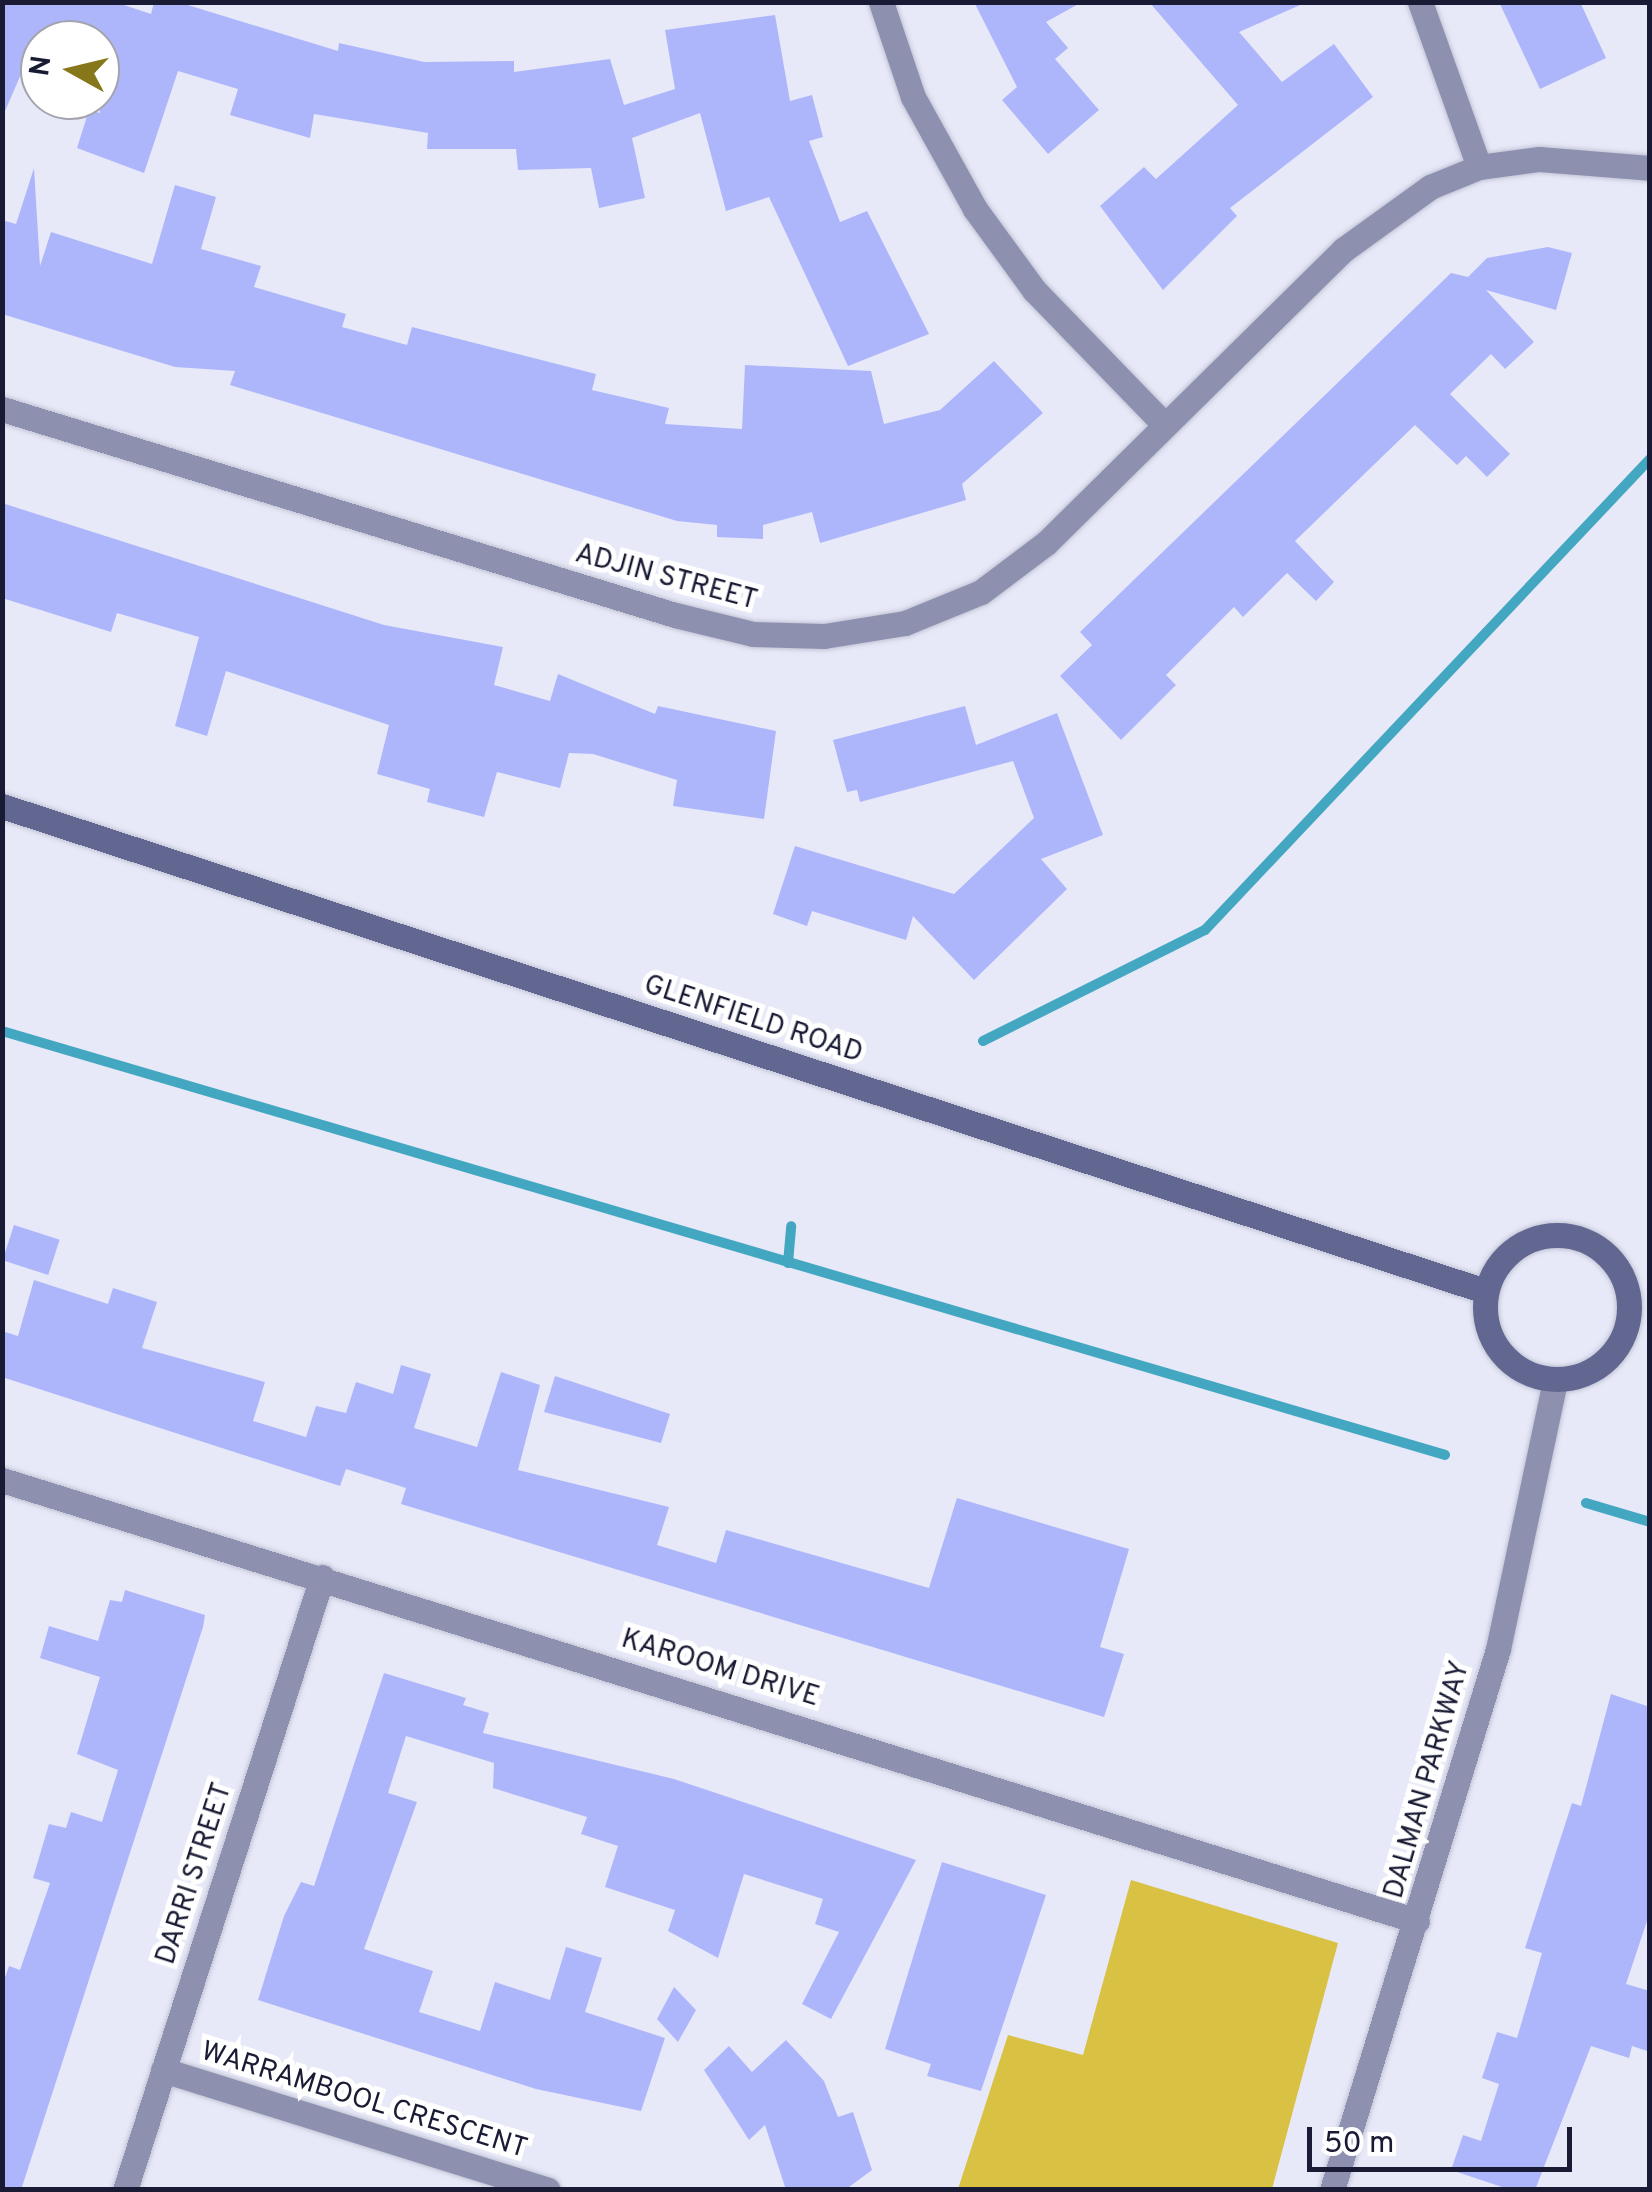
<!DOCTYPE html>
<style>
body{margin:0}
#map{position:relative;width:1652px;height:2192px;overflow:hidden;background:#e7e9f8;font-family:Overpass,sans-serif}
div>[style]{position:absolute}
.green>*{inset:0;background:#d8c143}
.stream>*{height:10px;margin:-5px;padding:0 5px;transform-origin:5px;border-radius:5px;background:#44a7c1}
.building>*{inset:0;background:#aeb6fb;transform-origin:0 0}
.roads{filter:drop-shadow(0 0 2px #c2c4d5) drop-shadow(0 0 2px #c2c4d5)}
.minor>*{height:25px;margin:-12.5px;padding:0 12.5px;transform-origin:12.5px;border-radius:12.5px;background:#8d91af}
.tertiary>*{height:25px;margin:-12.5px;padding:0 12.5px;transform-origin:12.5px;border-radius:12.5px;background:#8d91af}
.secondary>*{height:25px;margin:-12.5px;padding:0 12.5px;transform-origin:12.5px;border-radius:12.5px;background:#626791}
.secondary>.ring{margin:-12.5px;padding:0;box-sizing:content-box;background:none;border:25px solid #626791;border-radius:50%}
span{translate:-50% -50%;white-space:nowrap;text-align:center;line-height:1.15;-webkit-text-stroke:10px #fff;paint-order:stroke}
.street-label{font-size:28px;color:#191b34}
.frame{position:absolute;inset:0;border:5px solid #191b34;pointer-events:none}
.north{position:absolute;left:20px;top:20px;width:100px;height:100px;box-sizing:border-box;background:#fff;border:2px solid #a3a4ae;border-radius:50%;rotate:278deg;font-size:28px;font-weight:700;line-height:40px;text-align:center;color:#191b34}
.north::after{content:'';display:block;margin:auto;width:35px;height:45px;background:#87771b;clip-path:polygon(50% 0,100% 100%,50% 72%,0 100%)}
.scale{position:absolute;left:1307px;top:2127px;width:265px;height:45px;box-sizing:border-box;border:5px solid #191b34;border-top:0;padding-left:12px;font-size:30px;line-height:35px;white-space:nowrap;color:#191b34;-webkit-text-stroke:8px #fff;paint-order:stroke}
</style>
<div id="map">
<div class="green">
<i style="clip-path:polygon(1131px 1880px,1338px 1943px,1272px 2189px,958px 2189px,1008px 2035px,1083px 2055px)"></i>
</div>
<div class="stream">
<i style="left:2px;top:1031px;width:1504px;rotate:16.37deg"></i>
<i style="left:983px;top:1041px;width:248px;rotate:-26.6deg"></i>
<i style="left:1205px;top:930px;width:648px;rotate:-46.63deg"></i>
<i style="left:788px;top:1263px;width:37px;rotate:-85deg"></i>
<i style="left:1586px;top:1503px;width:67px;rotate:16.5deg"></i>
</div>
<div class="building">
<i style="clip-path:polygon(2px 2px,115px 2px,151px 14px,154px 2px,178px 2px,338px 51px,339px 43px,424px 62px,514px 61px,514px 72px,610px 59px,624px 105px,675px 89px,665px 30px,775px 15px,790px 101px,812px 95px,823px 137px,809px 141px,840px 222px,867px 211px,929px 334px,848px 366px,769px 197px,726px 211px,700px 113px,632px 138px,645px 198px,599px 208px,591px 168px,518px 170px,516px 149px,427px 149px,428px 133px,314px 114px,310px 138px,230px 115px,238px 89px,178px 71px,144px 173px,77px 148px,89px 110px,100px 113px,100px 40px,40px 40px,40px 62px,28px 58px,2px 118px)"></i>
<i style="clip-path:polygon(974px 2px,1082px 2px,1046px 22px,1068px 48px,1055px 59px,1099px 110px,1048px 154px,1002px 100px,1017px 87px)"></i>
<i style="clip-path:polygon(1149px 2px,1307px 2px,1239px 32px,1282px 82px,1334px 44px,1373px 97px,1230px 208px,1237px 216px,1163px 290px,1100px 206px,1144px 167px,1156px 179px,1238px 105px)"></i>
<i style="clip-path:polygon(1499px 2px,1580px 2px,1606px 58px,1540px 89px)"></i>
<i style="clip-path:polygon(34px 168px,40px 266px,51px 232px,152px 264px,175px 185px,216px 197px,201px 249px,261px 266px,254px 287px,346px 314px,342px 327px,407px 345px,412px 327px,596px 374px,592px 390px,669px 408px,665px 424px,742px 429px,745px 365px,871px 371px,884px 424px,940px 410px,994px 361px,1043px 413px,962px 484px,966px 500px,820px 543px,812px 512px,763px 525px,763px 539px,717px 537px,717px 525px,677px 521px,230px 385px,235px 371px,175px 367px,2px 314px,2px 220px,16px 224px)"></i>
<i style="clip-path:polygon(1548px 247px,1572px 253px,1556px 310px,1486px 290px,1534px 342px,1505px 369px,1491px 354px,1450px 394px,1510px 454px,1487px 477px,1466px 456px,1457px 465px,1415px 425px,1295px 541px,1334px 582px,1316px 601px,1287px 573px,1243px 617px,1234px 607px,1166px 675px,1176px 685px,1121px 740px,1060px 676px,1092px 645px,1080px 632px,1451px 273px,1468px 277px,1487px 258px)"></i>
<i style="clip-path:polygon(2px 503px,384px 625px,503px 647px,494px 685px,550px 701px,558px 674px,655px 714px,658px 706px,776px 731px,764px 819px,673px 806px,677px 780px,593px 754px,569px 753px,560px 788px,497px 772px,484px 817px,427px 802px,430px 789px,377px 774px,389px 725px,226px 671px,207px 736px,175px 726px,199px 637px,117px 613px,111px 632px,2px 598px)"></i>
<i style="clip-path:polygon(965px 706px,976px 745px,1057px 713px,1103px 835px,1041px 859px,1067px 889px,974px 980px,913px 916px,906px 940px,812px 911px,807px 926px,773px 914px,795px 846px,954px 894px,1034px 818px,1013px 761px,860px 802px,857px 790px,847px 792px,833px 740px)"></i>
<i style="left:14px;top:1225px;width:48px;height:37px;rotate:18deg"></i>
<i style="clip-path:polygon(34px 1280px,108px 1304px,113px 1288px,157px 1302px,142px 1348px,265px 1382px,253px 1421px,306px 1437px,316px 1406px,346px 1413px,356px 1382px,393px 1394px,401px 1365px,431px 1374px,414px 1428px,477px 1447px,501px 1372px,540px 1385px,518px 1470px,669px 1507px,657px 1545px,716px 1563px,726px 1530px,929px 1588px,957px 1498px,1129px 1549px,1100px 1647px,1124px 1654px,1104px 1717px,401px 1504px,406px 1488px,346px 1469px,340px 1486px,2px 1377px,2px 1331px,18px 1336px)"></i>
<i style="clip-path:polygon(555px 1376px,670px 1414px,661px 1443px,544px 1412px)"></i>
<i style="clip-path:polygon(125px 1590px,205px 1615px,203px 1627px,21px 2190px,2px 2190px,2px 1986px,9px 1966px,20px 1970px,50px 1883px,33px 1878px,49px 1824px,66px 1828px,71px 1812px,102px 1822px,118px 1770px,77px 1754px,100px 1677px,40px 1658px,49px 1626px,98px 1641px,110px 1600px,122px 1602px)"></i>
<i style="clip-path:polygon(384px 1673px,466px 1698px,463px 1705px,489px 1713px,483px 1733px,674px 1779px,916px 1860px,831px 2019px,802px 2004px,839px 1932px,815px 1924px,823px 1899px,744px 1874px,718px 1958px,668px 1931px,675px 1910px,605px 1887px,618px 1846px,581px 1834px,587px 1817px,493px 1788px,494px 1763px,406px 1736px,388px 1793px,417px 1802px,364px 1949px,433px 1971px,419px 2012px,480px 2031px,495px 1982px,550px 2000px,566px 1947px,602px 1958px,585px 2012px,665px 2038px,641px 2111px,536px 2089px,258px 2000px,284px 1916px,301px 1882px,314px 1886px)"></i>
<i style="clip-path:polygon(1611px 1694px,1650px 1707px,1650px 1912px,1626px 1984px,1650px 1991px,1650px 2052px,1632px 2046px,1629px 2058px,1591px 2046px,1535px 2190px,1511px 2190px,1451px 2170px,1463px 2135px,1481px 2141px,1499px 2084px,1482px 2078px,1497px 2032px,1517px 2038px,1542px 1953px,1525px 1948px,1572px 1803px,1581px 1806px)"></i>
<i style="clip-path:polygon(942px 1862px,1046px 1895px,981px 2091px,927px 2076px,931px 2064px,885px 2049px)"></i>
<i style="clip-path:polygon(674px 1987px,696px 2010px,678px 2042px,657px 2019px)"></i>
<i style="clip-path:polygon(786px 2040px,824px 2081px,838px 2117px,853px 2112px,872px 2170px,845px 2190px,786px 2190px,765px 2125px,749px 2140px,704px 2070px,729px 2046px,752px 2072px)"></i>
</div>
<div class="roads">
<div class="minor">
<i style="left:1420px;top:2px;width:175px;rotate:70.3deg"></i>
<i style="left:2px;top:409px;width:704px;rotate:17.02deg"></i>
<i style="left:675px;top:615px;width:80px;rotate:13.7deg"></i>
<i style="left:753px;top:634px;width:71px;rotate:1.6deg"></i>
<i style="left:824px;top:636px;width:82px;rotate:-9.1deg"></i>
<i style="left:905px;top:623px;width:82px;rotate:-22.2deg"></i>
<i style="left:981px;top:592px;width:81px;rotate:-37deg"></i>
<i style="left:1046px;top:543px;width:417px;rotate:-44.6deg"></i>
<i style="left:1343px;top:250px;width:107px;rotate:-35.9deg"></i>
<i style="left:1430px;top:187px;width:53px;rotate:-22.2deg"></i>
<i style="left:1479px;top:167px;width:61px;rotate:-7.6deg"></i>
<i style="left:1539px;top:159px;width:111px;rotate:4.6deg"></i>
<i style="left:2px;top:1480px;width:1482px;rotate:17.31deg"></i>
<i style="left:163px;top:2070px;width:403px;rotate:17.3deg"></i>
<i style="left:125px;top:2190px;width:644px;rotate:-72.18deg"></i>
</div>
<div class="tertiary">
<i style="left:881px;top:2px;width:100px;rotate:71.4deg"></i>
<i style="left:913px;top:97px;width:128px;rotate:61deg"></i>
<i style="left:975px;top:209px;width:100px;rotate:53.9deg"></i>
<i style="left:1034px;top:290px;width:185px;rotate:45.9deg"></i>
<i style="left:1332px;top:2190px;width:566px;rotate:-72.94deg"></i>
<i style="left:1498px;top:1649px;width:275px;rotate:-78deg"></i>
</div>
<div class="secondary">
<i style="left:2px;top:806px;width:1560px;rotate:18.11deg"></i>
<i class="ring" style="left:1485px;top:1235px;width:119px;height:119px"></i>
</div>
</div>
<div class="street-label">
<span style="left:666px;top:578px;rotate:15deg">ADJIN STREET</span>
<span style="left:753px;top:1020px;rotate:18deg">GLENFIELD ROAD</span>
<span style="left:720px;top:1669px;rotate:17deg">KAROOM DRIVE</span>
<span style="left:1428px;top:1780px;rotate:-74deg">DALMAN PARKWAY</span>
<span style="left:195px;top:1874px;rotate:-72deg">DARRI STREET</span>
<span style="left:364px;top:2101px;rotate:17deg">WARRAMBOOL CRESCENT</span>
</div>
<div class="frame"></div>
<div class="north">N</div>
<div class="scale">50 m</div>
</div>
